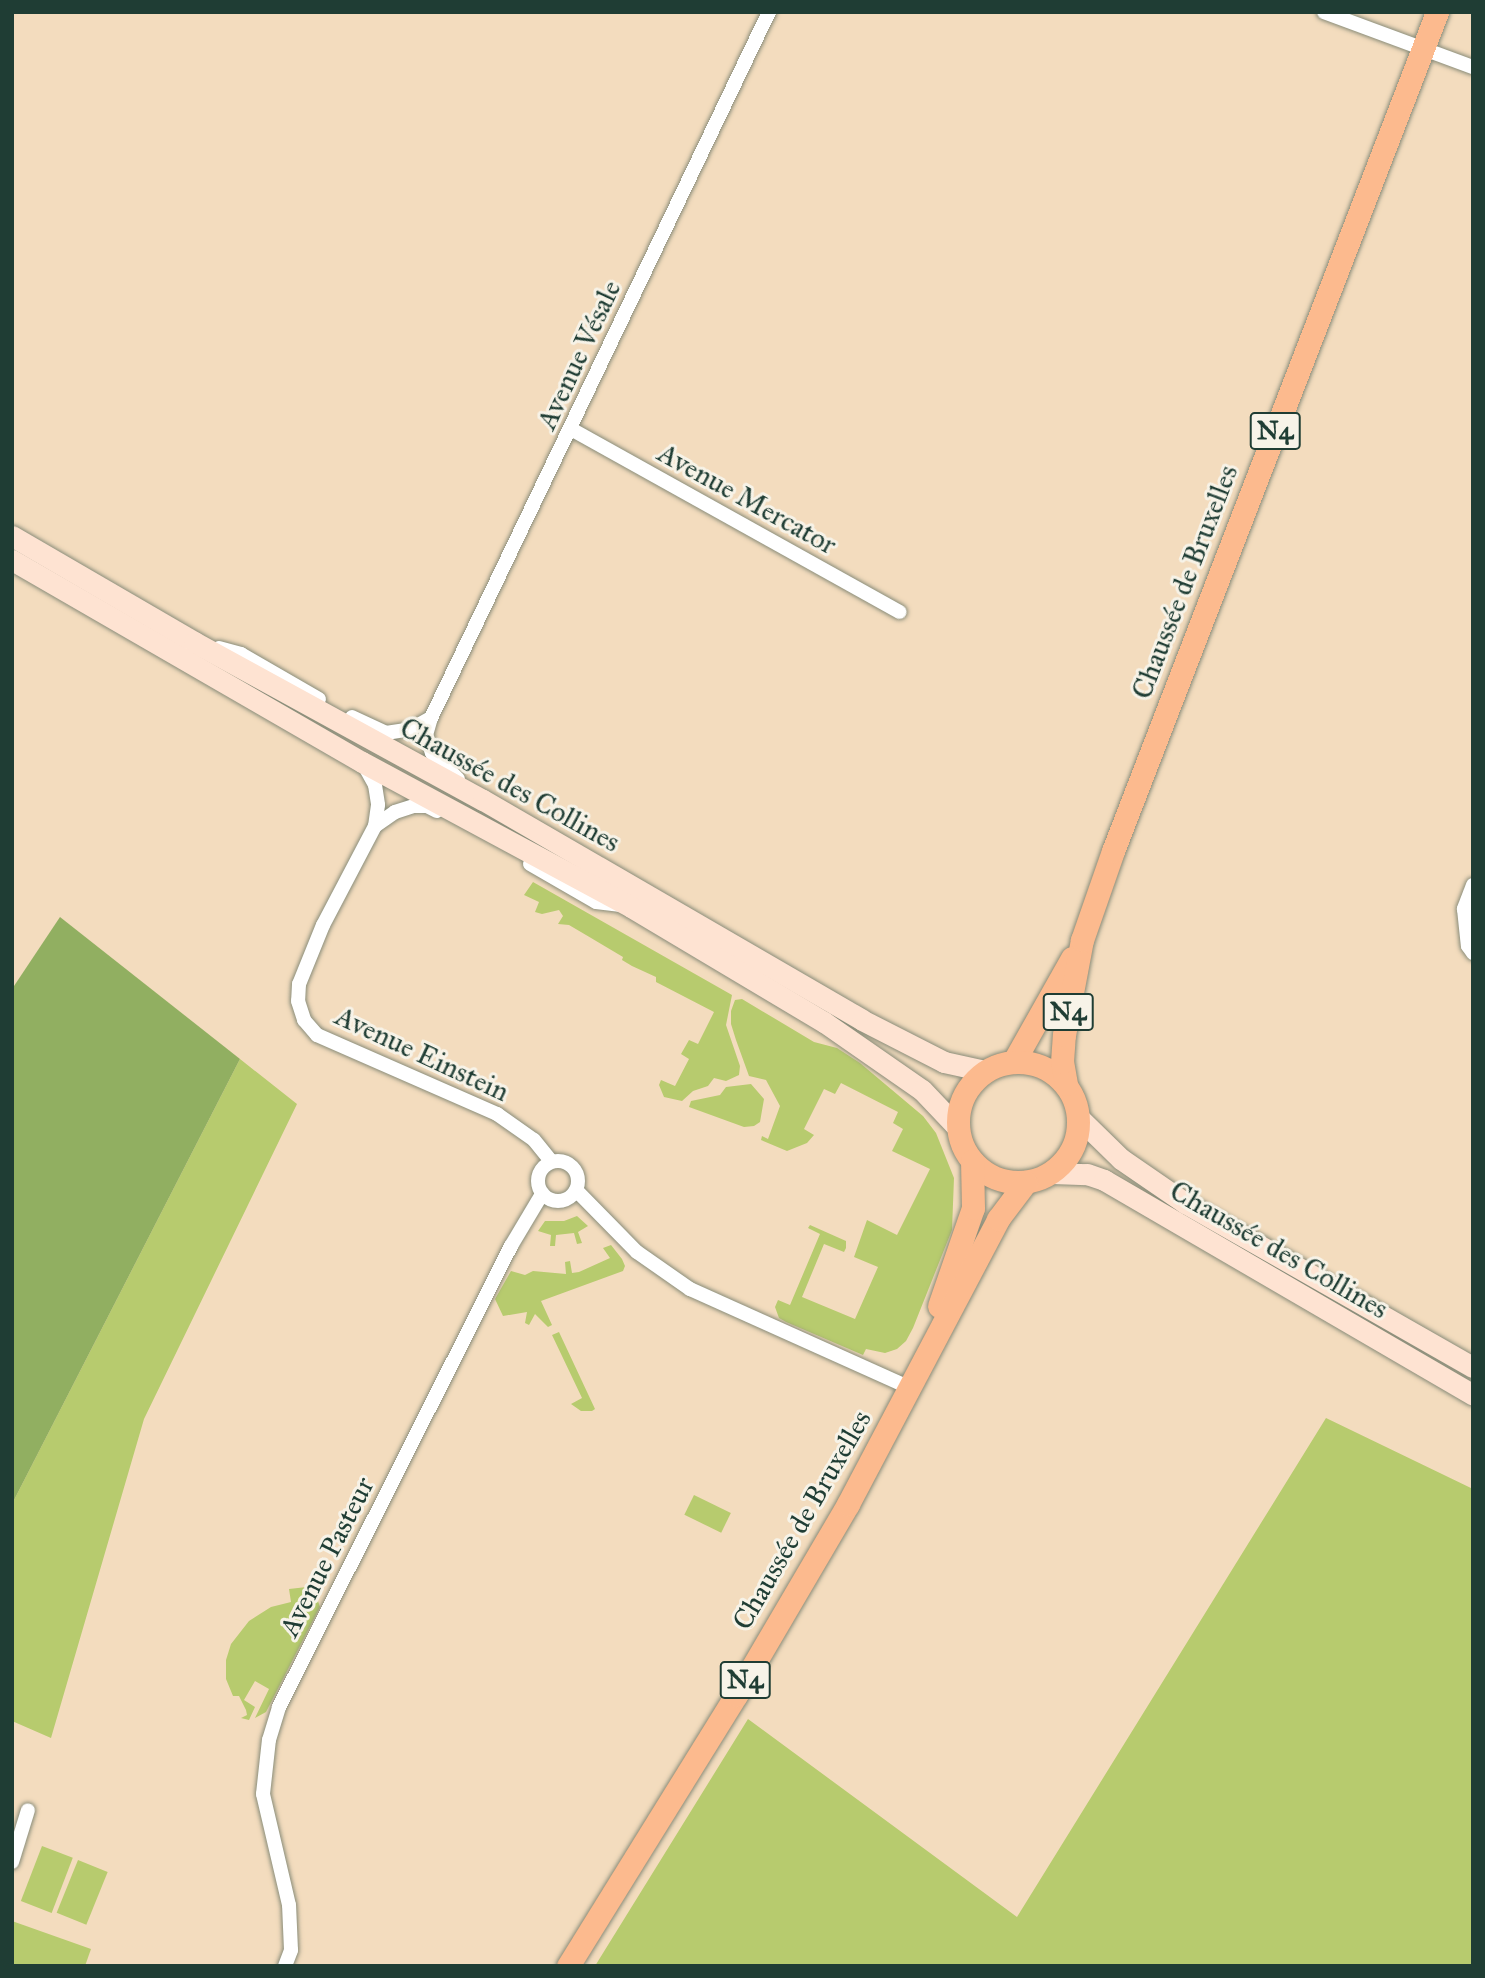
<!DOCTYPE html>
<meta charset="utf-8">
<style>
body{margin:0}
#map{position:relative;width:1485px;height:1978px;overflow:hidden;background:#f3dcbe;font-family:"IM FELL Great Primer",serif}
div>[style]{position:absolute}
.green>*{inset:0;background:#b7cb6e;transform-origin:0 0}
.forest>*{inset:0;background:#91af61}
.roads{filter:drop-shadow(0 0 2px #898c79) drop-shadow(0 0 2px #898c79)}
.minor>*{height:14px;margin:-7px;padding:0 7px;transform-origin:7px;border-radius:7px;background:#fff}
.minor>.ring{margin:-7px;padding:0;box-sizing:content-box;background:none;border:14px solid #fff;border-radius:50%}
.secondary>*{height:21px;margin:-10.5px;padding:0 10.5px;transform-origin:10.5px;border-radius:10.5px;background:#fee3d2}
.primary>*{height:23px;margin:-11.5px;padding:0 11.5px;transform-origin:11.5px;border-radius:11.5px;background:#fcba8e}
.primary>.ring{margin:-11.5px;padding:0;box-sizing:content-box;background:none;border:23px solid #fcba8e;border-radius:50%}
span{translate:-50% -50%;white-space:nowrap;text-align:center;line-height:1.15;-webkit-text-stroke:6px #f7f3e8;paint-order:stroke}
.shield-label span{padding:2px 5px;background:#f7f3e8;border:2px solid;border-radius:5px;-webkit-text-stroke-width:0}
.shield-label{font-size:26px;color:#1f3d34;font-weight:700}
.street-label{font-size:28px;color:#1f3d34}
.frame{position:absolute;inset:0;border:14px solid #1f3d34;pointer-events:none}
</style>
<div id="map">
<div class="green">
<i style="clip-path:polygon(533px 882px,732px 995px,726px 1025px,740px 1066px,739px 1075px,726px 1081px,714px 1078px,708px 1086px,693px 1091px,682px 1101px,664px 1097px,659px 1085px,661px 1080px,675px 1086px,689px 1059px,681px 1054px,689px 1040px,698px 1044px,714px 1012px,656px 982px,656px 977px,632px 966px,622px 960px,623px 957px,586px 935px,569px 925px,558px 924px,563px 916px,559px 910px,542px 914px,535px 912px,539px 902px,524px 895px)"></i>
<i style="clip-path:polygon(742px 999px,814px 1042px,837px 1048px,860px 1063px,923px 1116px,936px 1133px,954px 1178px,952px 1230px,913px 1328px,906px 1341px,897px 1349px,885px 1353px,866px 1349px,863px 1355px,786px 1322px,779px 1318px,775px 1307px,778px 1300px,790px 1305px,820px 1234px,808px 1228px,810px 1225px,846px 1241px,846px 1248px,844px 1252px,824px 1244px,802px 1297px,855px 1319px,878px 1267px,854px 1257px,867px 1220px,897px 1235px,930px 1169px,892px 1151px,903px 1129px,893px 1123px,898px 1112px,841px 1083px,835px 1094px,824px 1089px,804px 1129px,814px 1135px,807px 1143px,787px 1151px,761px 1140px,762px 1136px,768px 1139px,780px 1106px,766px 1080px,749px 1076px,736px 1040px,731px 1024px,731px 1011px,735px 1000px)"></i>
<i style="clip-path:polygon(240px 1059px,297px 1104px,144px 1419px,51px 1738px,12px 1721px,12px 1504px)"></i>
<i style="clip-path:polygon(751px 1084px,764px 1099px,760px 1122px,754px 1126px,744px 1127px,689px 1107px,691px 1101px,720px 1095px,726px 1087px)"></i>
<i style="clip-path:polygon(577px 1216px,588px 1226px,578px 1232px,582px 1243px,577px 1244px,574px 1233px,556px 1235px,555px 1246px,550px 1246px,551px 1235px,538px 1231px,545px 1221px,564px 1221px)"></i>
<i style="clip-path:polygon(611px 1245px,622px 1259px,625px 1266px,623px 1271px,541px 1301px,552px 1325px,548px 1327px,535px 1314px,529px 1325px,525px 1323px,527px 1312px,503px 1316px,495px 1299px,511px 1271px,525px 1275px,533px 1271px,566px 1274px,565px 1262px,570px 1261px,572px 1273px,579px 1272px,610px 1258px,603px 1248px)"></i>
<i style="clip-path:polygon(559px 1332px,595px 1409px,592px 1411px,581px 1411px,571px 1404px,582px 1398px,552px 1335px)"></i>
<i style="clip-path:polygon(1326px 1418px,1473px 1489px,1473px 1966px,595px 1966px,748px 1719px,1017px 1917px)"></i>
<i style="left:694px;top:1495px;width:41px;height:22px;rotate:26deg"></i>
<i style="clip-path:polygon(307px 1587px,316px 1595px,320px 1607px,266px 1712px,255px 1718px,269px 1689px,255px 1681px,244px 1700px,255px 1707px,249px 1720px,241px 1718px,247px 1715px,246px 1710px,239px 1696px,233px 1696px,226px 1679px,226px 1660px,231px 1644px,249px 1621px,271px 1607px,291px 1602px,289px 1589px)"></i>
<i style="left:42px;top:1846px;width:33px;height:59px;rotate:21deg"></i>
<i style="left:78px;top:1860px;width:32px;height:57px;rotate:22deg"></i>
<i style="clip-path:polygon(12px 1921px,91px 1949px,85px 1966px,12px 1966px)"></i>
</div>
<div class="forest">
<i style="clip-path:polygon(60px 917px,240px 1059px,12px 1504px,12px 989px)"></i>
</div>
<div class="roads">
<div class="minor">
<i style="left:1324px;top:12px;width:159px;rotate:20.3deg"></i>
<i style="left:571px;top:429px;width:376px;rotate:29.1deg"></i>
<i style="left:219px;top:648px;width:23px;rotate:15deg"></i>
<i style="left:241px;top:654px;width:90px;rotate:30deg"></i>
<i style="left:352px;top:717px;width:38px;rotate:25deg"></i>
<i style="left:386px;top:733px;width:25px;rotate:-9deg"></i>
<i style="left:411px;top:729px;width:23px;rotate:-29deg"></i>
<i style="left:364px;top:765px;width:23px;rotate:61deg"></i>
<i style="left:375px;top:785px;width:20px;rotate:81deg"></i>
<i style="left:378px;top:805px;width:21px;rotate:98deg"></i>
<i style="left:375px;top:826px;width:112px;rotate:117.7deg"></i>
<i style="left:323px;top:925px;width:64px;rotate:112.1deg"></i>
<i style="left:299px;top:984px;width:17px;rotate:93deg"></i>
<i style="left:298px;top:1001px;width:20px;rotate:72deg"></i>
<i style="left:304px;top:1020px;width:20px;rotate:49deg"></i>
<i style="left:317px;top:1035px;width:197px;rotate:23.7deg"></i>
<i style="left:497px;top:1114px;width:45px;rotate:35.1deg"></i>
<i style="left:534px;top:1140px;width:27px;rotate:51deg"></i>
<i style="left:458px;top:779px;width:37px;rotate:-135deg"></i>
<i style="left:432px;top:753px;width:19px;rotate:-108deg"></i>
<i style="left:426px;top:735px;width:18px;rotate:-74deg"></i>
<i style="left:431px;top:718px;width:783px;rotate:-64.42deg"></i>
<i style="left:375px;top:826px;width:24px;rotate:-35deg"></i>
<i style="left:395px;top:812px;width:20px;rotate:-18deg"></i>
<i style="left:414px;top:806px;width:13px"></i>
<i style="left:427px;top:806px;width:11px;rotate:27deg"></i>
<i style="left:530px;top:864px;width:76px;rotate:29.9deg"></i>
<i style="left:596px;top:902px;width:23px;rotate:7deg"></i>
<i style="left:1473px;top:885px;width:26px;rotate:111deg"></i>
<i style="left:1464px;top:909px;width:37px;rotate:84deg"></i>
<i style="left:1468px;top:946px;width:9px;rotate:54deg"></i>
<i class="ring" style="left:538px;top:1161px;width:26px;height:26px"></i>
<i style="left:576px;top:1190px;width:87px;rotate:45.5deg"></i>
<i style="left:637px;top:1252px;width:65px;rotate:34.9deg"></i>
<i style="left:690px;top:1289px;width:241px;rotate:24.2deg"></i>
<i style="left:12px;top:1862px;width:54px;rotate:-72.9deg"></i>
<i style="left:285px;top:1966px;width:17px;rotate:-69deg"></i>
<i style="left:291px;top:1950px;width:45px;rotate:-92.5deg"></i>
<i style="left:289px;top:1905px;width:114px;rotate:-103.2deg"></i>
<i style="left:263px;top:1794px;width:54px;rotate:-83.7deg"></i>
<i style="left:269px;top:1740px;width:34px;rotate:-73deg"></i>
<i style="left:279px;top:1707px;width:516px;rotate:-63.29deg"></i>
<i style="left:511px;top:1246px;width:61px;rotate:-59.2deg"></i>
</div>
<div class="secondary">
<i style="left:12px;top:536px;width:211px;rotate:30.2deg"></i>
<i style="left:194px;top:642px;width:329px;rotate:28.7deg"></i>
<i style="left:483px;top:800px;width:438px;rotate:30.1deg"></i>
<i style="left:862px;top:1020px;width:92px;rotate:27.1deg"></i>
<i style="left:944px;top:1062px;width:42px;rotate:12.4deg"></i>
<i style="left:12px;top:560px;width:404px;rotate:30deg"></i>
<i style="left:362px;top:762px;width:306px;rotate:28.3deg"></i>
<i style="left:631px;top:907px;width:225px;rotate:30.8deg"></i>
<i style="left:824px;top:1022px;width:119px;rotate:34.8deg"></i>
<i style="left:922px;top:1090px;width:52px;rotate:46.5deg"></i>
<i style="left:1079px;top:1118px;width:59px;rotate:44.3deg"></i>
<i style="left:1121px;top:1159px;width:78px;rotate:34.5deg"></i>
<i style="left:1185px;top:1203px;width:331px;rotate:29.7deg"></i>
<i style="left:1052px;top:1173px;width:35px;rotate:2deg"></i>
<i style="left:1087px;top:1174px;width:18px;rotate:19deg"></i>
<i style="left:1104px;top:1180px;width:427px;rotate:30.2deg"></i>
</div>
<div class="primary">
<i style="left:1014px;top:1061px;width:118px;rotate:-60.6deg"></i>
<i class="ring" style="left:958px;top:1062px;width:97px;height:97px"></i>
<i style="left:1066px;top:1084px;width:22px;rotate:-100deg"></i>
<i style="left:1062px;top:1062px;width:27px;rotate:-86deg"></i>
<i style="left:1064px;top:1035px;width:97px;rotate:-79.3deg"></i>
<i style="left:1082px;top:940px;width:94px;rotate:-70.8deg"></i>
<i style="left:1113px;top:851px;width:899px;rotate:-68.88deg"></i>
<i style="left:939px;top:1306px;width:104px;rotate:-70.9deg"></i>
<i style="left:973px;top:1208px;width:47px;rotate:-91.2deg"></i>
<i style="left:568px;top:1966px;width:319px;rotate:-58.2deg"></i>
<i style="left:736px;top:1695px;width:221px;rotate:-59.6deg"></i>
<i style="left:848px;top:1504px;width:322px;rotate:-62.2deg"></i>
<i style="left:998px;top:1219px;width:46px;rotate:-52.9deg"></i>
</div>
</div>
<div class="shield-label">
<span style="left:1275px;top:431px">N4</span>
<span style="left:1068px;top:1012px">N4</span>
<span style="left:745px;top:1680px">N4</span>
</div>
<div class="street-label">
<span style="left:579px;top:355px;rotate:-65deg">Avenue Vésale</span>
<span style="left:747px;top:499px;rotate:29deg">Avenue Mercator</span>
<span style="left:1185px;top:582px;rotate:-69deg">Chaussée de Bruxelles</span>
<span style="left:510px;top:785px;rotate:29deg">Chaussée des Collines</span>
<span style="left:422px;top:1054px;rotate:25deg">Avenue Einstein</span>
<span style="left:1279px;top:1250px;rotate:30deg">Chaussée des Collines</span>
<span style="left:802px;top:1520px;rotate:-60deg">Chaussée de Bruxelles</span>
<span style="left:327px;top:1557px;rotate:-63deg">Avenue Pasteur</span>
</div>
<div class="frame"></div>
</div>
